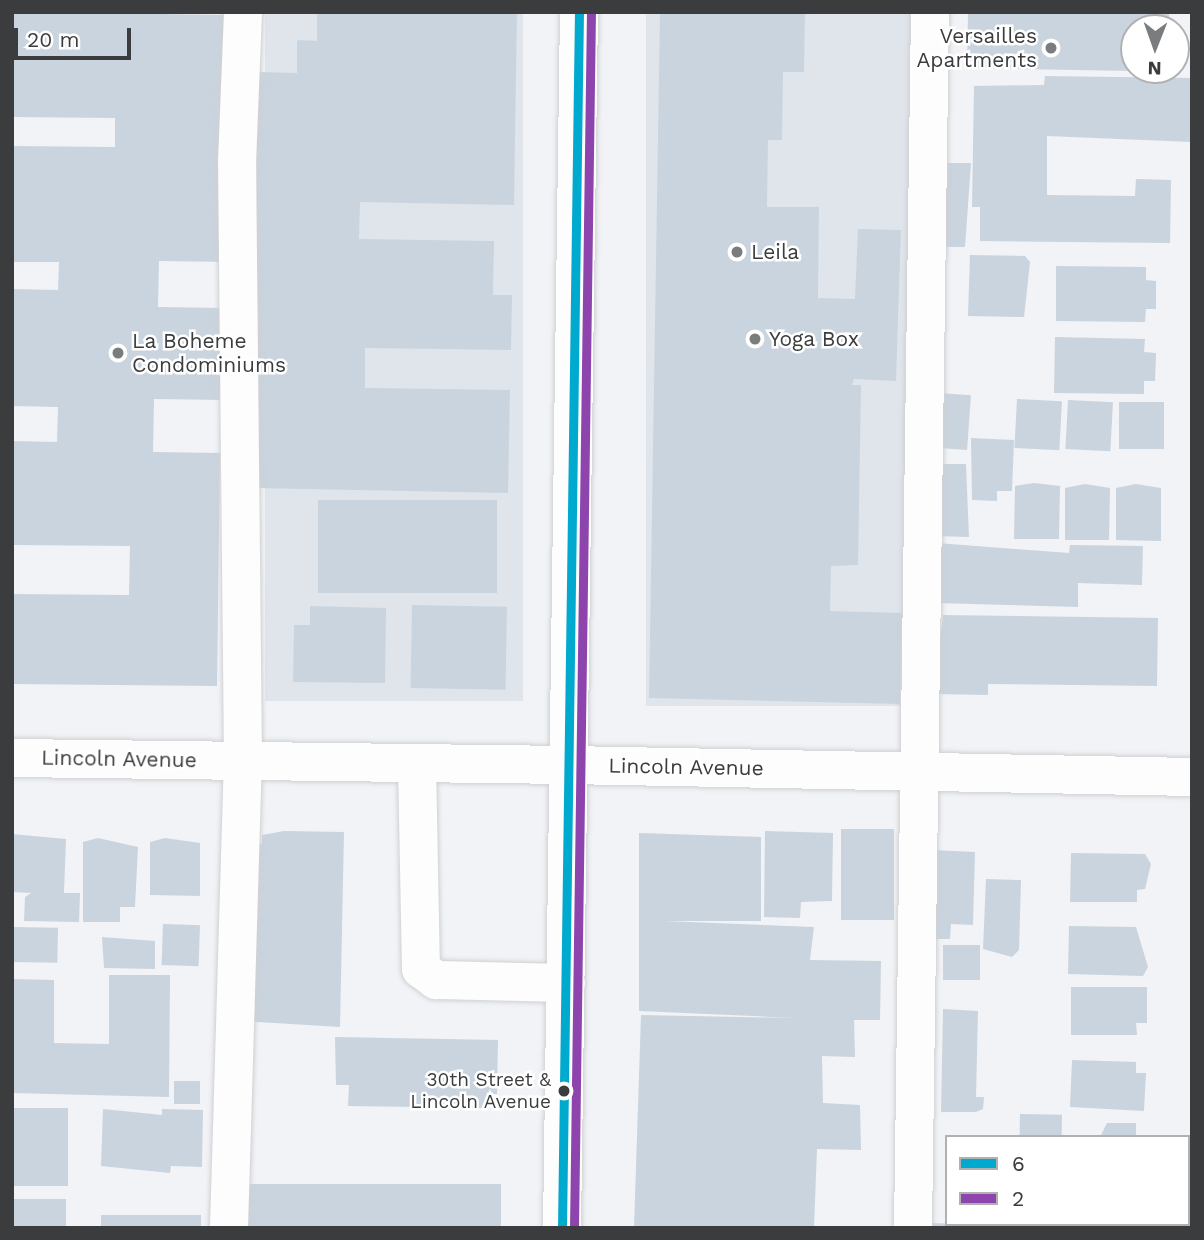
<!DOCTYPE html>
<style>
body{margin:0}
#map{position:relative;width:1204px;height:1240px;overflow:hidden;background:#f1f3f6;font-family:"Work Sans",sans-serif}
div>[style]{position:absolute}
.built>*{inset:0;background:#e0e5ec;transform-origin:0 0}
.building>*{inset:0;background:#cad4de;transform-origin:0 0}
.roads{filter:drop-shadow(0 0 2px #cfd0d2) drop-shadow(0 0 2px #cfd0d2)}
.minor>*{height:38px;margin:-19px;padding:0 19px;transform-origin:19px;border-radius:19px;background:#fdfdfe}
.major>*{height:38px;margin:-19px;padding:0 19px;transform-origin:19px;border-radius:19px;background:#fdfdfe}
.bus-1>*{height:9px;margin:-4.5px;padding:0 4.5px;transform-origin:4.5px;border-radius:4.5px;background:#00a9ce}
.bus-2>*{height:9px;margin:-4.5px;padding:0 4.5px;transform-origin:4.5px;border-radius:4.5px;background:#8e44ad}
.dots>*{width:19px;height:19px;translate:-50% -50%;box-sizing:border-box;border:4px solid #fff;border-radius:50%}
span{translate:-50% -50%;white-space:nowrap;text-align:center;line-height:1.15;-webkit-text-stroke:5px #fff;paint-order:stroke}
.bus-label{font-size:19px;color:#3b3c3d}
.right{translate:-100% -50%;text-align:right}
.poi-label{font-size:21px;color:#3b3c3d}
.left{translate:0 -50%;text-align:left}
.street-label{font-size:21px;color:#3b3c3d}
.frame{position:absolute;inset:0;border:14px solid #3b3c3d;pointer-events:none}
.legend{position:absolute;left:945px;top:1135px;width:245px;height:91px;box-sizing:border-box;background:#fff;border:2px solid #b1b1b1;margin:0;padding:9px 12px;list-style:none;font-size:21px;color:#3b3c3d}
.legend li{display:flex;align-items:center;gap:14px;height:35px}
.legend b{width:35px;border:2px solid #b1b1b1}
.north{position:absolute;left:1120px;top:14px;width:70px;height:70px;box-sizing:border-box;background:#fff;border:2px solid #b1b1b1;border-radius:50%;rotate:181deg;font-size:19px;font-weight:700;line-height:28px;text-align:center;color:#3b3c3d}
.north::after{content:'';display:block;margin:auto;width:24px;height:32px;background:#7b7c7e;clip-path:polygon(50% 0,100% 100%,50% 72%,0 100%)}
.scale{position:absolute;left:14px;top:28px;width:117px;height:32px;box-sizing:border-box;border:4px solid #3b3c3d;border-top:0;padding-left:9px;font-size:21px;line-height:24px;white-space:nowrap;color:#3b3c3d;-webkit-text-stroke:5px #fff;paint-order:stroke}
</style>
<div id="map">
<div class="built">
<i style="left:265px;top:12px;width:258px;height:689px"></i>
<i style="left:646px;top:12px;width:274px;height:694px"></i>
</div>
<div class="building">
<i style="clip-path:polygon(12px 12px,233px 15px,230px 262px,159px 261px,158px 307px,225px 308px,224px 400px,154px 399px,153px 452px,220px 453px,217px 686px,12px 684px,12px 594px,129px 595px,130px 546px,12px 545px,12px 441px,57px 442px,58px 407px,12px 406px,12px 289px,58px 290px,59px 262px,12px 262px,12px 146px,115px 147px,115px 118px,12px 117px)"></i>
<i style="clip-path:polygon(317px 12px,517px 12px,514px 205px,360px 202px,359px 239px,494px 241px,493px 295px,512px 295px,511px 350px,365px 348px,365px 388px,510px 390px,508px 493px,252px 488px,258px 72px,297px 73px,297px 40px,317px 41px)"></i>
<i style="clip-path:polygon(660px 12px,805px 12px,804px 72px,783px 72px,782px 140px,768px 140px,767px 207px,819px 207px,818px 298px,855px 299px,858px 229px,901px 230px,896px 381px,854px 379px,852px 385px,861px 385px,858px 565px,831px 566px,830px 611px,902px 613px,900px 704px,649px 698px)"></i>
<i style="clip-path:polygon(968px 12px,1169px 12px,1169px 28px,1134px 28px,1134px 71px,967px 68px)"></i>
<i style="clip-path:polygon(1045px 76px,1192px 78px,1192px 142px,1047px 136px,1047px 195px,1135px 196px,1136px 179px,1171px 180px,1170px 243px,980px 241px,980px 207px,972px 207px,974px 86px,1044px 85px)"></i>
<i style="clip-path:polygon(943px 163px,971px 163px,965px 247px,943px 247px)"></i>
<i style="clip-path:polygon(970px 255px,1025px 256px,1030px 262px,1024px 317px,968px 316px)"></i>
<i style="clip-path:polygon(1056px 266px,1146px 267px,1146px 280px,1156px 281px,1156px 309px,1146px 309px,1145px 322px,1056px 321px)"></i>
<i style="clip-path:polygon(1055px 337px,1145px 339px,1144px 352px,1156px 353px,1155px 381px,1144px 381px,1144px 394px,1054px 393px)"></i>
<i style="left:939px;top:393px;width:32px;height:55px;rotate:4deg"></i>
<i style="left:1017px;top:399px;width:45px;height:49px;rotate:3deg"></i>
<i style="left:1068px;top:400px;width:45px;height:49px;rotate:3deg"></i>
<i style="left:1119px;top:402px;width:45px;height:47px"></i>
<i style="clip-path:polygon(971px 438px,1014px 440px,1012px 491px,997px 491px,997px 501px,972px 500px)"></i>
<i style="clip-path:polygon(937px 464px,966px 464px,969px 537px,935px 536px)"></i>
<i style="clip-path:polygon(1034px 483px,1060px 486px,1059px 539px,1014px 539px,1015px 486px)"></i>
<i style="clip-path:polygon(1085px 484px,1110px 488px,1109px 540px,1065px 540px,1065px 488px)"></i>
<i style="clip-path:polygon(1136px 484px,1161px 488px,1161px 541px,1116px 540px,1116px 488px)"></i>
<i style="left:318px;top:500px;width:179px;height:93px"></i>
<i style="clip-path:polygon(937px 543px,1069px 553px,1070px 545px,1143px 546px,1142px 585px,1078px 583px,1078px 607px,935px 603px)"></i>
<i style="left:412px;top:605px;width:95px;height:83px;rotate:1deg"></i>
<i style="clip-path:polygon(310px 606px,386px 608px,385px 683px,293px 682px,294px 625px,310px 625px)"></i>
<i style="clip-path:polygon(943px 615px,1158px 618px,1157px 686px,988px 684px,988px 695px,934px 694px)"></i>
<i style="left:841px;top:829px;width:53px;height:91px"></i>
<i style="clip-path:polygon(284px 831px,344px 832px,340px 1027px,243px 1021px,247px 843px,262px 844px,262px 835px)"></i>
<i style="clip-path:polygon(765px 831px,833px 833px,832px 901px,801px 902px,800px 918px,764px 917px)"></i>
<i style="clip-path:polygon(639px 833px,761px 837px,761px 921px,664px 921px,814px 927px,810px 960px,881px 961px,880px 1020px,854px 1020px,855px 1057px,822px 1056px,823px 1103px,860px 1105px,861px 1150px,817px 1149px,814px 1228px,634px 1228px,641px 1015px,796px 1018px,639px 1011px)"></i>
<i style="clip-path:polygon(12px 834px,66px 839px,64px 893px,80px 893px,79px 922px,24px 921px,25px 897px,31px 893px,12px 892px)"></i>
<i style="clip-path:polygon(98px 838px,138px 847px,135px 907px,120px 907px,120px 922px,83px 922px,83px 842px)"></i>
<i style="clip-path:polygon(165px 838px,200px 843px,200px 896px,150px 895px,150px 842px)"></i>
<i style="clip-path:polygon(932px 850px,975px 852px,973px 925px,951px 924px,950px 939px,930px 939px)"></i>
<i style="clip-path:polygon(1071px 853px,1145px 854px,1151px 864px,1145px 889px,1137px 890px,1137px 902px,1070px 902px)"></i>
<i style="clip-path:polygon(986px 879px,1021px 880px,1019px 950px,1012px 957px,983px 949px)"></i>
<i style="left:163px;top:924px;width:37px;height:41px;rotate:2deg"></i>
<i style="clip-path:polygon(1069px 926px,1136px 927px,1148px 967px,1143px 976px,1068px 974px)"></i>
<i style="left:12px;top:927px;width:46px;height:35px;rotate:1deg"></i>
<i style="clip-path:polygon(102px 937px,155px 941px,155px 969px,104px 968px)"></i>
<i style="left:943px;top:945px;width:37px;height:35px"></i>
<i style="clip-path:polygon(109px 975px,170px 975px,169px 1097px,12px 1093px,12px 979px,54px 980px,54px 1043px,109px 1044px)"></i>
<i style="clip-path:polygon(1071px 987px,1147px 987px,1147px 1023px,1136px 1023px,1137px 1035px,1071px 1035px)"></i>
<i style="clip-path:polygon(943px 1009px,978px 1011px,976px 1097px,984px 1097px,983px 1109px,976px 1112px,941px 1112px)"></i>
<i style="clip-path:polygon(335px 1037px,498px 1040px,497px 1094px,487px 1094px,487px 1108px,348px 1106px,349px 1085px,336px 1085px)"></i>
<i style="clip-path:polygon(1072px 1060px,1136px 1062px,1136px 1073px,1146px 1073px,1144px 1111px,1070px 1107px)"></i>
<i style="left:174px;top:1081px;width:26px;height:23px"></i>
<i style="left:12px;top:1108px;width:56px;height:78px"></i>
<i style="clip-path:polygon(103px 1109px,162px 1115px,162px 1109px,203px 1110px,202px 1167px,171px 1166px,170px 1173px,101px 1166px)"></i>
<i style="left:1020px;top:1114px;width:42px;height:22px;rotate:1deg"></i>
<i style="clip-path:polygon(1107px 1123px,1136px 1123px,1136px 1137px,1100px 1137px)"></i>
<i style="left:238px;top:1184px;width:263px;height:44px"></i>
<i style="left:12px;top:1199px;width:54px;height:29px"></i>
<i style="left:101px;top:1215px;width:100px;height:13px"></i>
<i style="clip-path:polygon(927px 1223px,966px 1224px,966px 1228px,927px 1228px)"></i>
<i style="clip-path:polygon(1021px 1224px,1074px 1224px,1021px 1228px)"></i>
</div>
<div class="roads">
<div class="minor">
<i style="left:417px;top:763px;width:206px;rotate:88.9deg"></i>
<i style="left:421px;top:969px;width:19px;rotate:36deg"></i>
<i style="left:436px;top:980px;width:130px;rotate:1.3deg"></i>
<i style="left:568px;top:765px;width:624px;rotate:1.1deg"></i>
<i style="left:229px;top:1228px;width:467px;rotate:-88.3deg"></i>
<i style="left:243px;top:761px;width:599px;rotate:-90.57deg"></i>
<i style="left:237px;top:162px;width:150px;rotate:-87.7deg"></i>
<i style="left:913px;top:1228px;width:1216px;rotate:-89.2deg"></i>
</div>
<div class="major">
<i style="left:12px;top:758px;width:556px;rotate:0.72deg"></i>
<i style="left:562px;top:1228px;width:1216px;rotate:-89.2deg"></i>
</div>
</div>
<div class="bus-1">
<i style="left:562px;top:1228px;width:1216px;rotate:-89.2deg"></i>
</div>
<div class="bus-2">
<i style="left:574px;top:1228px;width:1216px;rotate:-89.2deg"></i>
</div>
<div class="dots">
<i style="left:1051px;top:48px;background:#7b7c7e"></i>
<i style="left:737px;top:252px;background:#7b7c7e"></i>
<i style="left:755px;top:339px;background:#7b7c7e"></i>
<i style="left:118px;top:353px;background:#7b7c7e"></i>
<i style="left:564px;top:1091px;background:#3b3c3d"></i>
</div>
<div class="bus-label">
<span class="right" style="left:551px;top:1091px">30th Street &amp;<br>Lincoln Avenue</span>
</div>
<div class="poi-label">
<span class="right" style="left:1037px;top:48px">Versailles<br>Apartments</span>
<span class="left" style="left:751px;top:252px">Leila</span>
<span class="left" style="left:769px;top:339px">Yoga Box</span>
<span class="left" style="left:132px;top:353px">La Boheme<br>Condominiums</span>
</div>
<div class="street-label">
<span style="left:119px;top:759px;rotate:1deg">Lincoln Avenue</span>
<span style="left:686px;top:767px;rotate:1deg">Lincoln Avenue</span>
</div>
<div class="frame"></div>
<ul class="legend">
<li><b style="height:9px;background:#00a9ce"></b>6</li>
<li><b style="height:9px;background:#8e44ad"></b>2</li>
</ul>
<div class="north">N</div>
<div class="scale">20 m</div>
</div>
